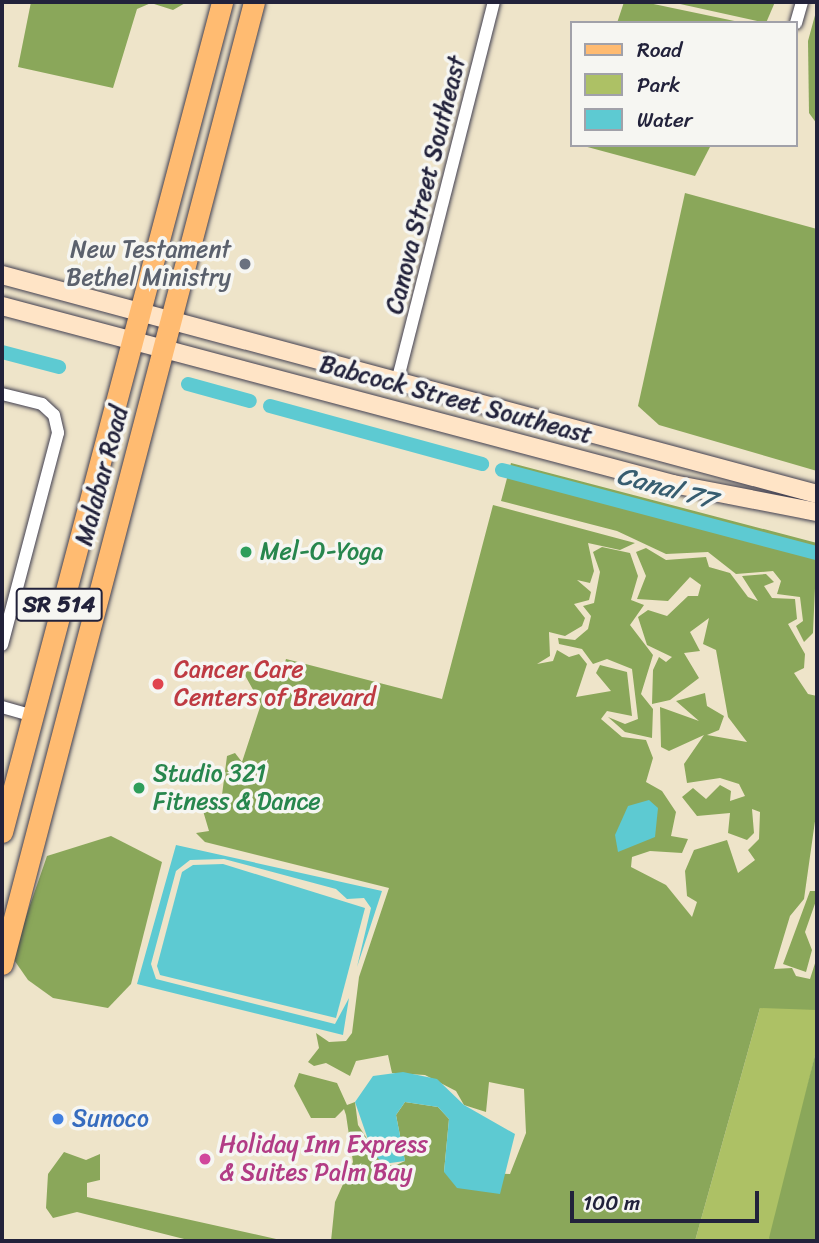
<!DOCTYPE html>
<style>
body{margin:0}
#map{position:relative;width:819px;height:1243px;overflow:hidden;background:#eee4c9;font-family:Sriracha,sans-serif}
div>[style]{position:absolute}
.green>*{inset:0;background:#adc165}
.forest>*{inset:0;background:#8aa75a}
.water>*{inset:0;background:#5dcad2}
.canal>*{height:14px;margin:-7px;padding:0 7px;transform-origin:7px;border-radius:7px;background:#5dcad2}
.roads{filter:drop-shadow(0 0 2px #413f50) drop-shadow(0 0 2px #413f50)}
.minor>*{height:12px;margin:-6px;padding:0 6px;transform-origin:6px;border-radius:6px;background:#fff}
.secondary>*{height:18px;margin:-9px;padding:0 9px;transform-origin:9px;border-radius:9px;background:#ffe4c6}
.primary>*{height:21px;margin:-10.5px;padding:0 10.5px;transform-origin:10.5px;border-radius:10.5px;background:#ffbb71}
.dots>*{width:19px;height:19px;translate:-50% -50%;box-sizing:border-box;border:4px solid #f6f6f2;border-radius:50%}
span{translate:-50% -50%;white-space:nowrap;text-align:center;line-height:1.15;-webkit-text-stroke:7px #f6f6f2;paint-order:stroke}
.shield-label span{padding:2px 5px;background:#f6f6f2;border:2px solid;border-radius:5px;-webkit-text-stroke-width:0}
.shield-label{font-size:23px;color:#22223b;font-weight:700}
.street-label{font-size:24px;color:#22223b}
.worship-label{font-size:24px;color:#5b616d}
.right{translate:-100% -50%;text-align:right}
.leisure-label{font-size:24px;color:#27864d}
.left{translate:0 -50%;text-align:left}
.health-label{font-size:24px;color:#be3a42}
.shop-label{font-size:24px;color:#366cbe}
.hotel-label{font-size:24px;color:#b23c85}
.water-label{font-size:26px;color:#375d70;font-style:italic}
.frame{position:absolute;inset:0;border:4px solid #22223b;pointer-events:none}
.legend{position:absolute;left:570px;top:21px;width:228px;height:126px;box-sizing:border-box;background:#f6f6f2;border:2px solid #a1a1a9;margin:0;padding:9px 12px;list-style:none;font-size:21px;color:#22223b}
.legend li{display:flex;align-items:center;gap:14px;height:35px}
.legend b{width:35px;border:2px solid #a1a1a9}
.scale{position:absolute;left:570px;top:1191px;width:189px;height:32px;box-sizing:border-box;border:4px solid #22223b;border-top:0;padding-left:9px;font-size:21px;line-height:24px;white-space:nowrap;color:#22223b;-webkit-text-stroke:5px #f6f6f2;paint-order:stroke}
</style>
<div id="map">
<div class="green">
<i style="clip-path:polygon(806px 1005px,817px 1010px,817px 1047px,771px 1241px,695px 1241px,760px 1008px)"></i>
</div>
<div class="forest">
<i style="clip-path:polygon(31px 2px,187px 2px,173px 10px,151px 3px,137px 9px,113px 88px,18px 67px)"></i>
<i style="clip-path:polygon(624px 2px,644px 2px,744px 23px,617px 23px)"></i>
<i style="clip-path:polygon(671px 2px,775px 2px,766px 23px)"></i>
<i style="clip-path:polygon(817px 8px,817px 124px,809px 113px,808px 41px)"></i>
<i style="clip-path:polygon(580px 145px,711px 145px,695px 176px)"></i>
<i style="clip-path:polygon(685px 193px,817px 229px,817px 471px,659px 425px,638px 406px)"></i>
<i style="clip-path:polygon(511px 463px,817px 543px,813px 633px,804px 642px,796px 626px,803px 621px,800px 597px,777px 594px,781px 581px,773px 571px,736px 574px,708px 552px,666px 554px,617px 531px,501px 501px)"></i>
<i style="clip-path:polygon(493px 505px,635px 543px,620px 550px,588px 543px,594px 571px,590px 583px,577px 580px,591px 592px,589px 600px,574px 604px,585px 618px,582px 626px,565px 636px,549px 632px,550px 656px,537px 664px,553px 661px,557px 650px,569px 657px,579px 654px,587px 664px,576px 697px,611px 691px,596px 673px,600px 665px,627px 672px,632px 716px,607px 711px,601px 719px,622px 737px,646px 740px,653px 758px,646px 782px,662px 791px,676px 812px,671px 836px,688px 839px,682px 853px,650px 851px,632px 857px,631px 867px,666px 885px,692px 917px,697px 902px,687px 896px,685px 871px,694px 850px,727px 840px,738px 873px,755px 860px,748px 850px,759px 839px,760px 812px,752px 809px,754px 833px,747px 840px,728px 833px,730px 813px,697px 816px,682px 797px,693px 788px,706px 799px,720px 785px,731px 791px,730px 801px,745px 796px,739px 784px,720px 778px,687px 783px,684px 764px,704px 735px,669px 751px,661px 747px,660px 707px,699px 721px,676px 701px,705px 693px,707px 706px,724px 716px,719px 730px,707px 735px,747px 742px,728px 717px,716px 650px,703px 644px,709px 618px,690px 632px,700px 651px,684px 653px,699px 678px,670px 700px,652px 704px,653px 670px,659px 657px,666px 662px,672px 657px,647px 645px,638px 617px,648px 610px,667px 616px,688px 596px,698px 596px,701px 585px,690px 577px,668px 601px,637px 599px,646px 576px,636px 552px,646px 548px,666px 560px,706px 557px,709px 567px,730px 573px,748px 597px,758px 601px,742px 576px,766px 574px,774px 582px,764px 586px,772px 598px,795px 599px,797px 619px,788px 624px,805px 654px,804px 668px,794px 673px,808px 694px,817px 696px,817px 807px,804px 899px,790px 916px,774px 969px,792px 968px,796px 976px,810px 979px,817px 957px,817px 1010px,760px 1008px,695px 1241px,331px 1241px,335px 1202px,353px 1162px,346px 1115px,344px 1109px,335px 1118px,311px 1118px,294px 1086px,299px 1073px,337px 1083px,347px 1105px,355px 1102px,358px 1125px,383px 1163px,394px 1166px,405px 1161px,396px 1115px,405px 1102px,438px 1107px,449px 1119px,444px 1172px,510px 1174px,526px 1133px,524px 1089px,489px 1082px,486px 1112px,464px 1105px,456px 1091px,425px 1075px,392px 1073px,388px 1055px,356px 1061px,350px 1076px,326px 1063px,314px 1066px,308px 1062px,319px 1048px,316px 1033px,329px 1042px,346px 1041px,352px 1033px,359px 977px,389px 888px,205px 842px,196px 833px,209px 831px,201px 804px,215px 804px,222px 795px,227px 756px,235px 753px,242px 762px,261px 704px,242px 670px,280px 679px,286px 659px,442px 699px)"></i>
<i style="clip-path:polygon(602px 547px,630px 553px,638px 576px,631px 600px,644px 605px,630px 625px,653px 655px,641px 694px,653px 709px,652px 738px,625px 732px,608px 717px,625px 724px,638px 719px,632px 669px,607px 659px,593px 664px,582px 649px,559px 644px,558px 638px,575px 640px,588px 629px,591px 616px,583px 606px,594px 603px,600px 572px,593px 552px)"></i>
<i style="clip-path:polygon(111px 836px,162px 862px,131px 984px,108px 1008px,53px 998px,28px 980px,12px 957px,47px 856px)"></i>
<i style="clip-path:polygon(810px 891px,817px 891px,817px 898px,805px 932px,812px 950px,806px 972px,783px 964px)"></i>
<i style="clip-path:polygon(817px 1047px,817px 1241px,771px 1241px,769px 1238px)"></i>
<i style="clip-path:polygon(64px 1152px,86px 1160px,100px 1154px,100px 1180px,87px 1183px,87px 1197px,285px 1241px,192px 1241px,77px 1212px,53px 1218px,46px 1208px,48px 1174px)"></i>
</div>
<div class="water">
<i style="clip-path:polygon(649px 800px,658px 808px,655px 837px,618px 852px,615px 835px,628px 806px)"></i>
<i style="clip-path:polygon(176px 845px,382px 891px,357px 967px,371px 908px,364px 898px,347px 899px,336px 889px,224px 859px,190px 860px,176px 871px,151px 964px,156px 979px,335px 1024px,349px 998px,343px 1035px,137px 984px)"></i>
<i style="clip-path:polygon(223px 864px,365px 908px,336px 1018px,160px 975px,157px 966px,182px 872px,193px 865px)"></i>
<i style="clip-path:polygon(403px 1072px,437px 1079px,464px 1105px,515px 1134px,500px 1194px,457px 1188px,444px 1172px,449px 1119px,438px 1107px,405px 1102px,396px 1115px,405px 1161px,383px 1164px,372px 1151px,355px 1102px,373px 1076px)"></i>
</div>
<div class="canal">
<i style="left:2px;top:352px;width:59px;rotate:14.7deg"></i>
<i style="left:188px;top:384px;width:64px;rotate:15.3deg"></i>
<i style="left:270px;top:406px;width:220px;rotate:15.3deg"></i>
<i style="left:502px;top:470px;width:326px;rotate:14.8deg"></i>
</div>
<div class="roads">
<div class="minor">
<i style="left:796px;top:23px;width:22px;rotate:-74deg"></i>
<i style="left:398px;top:378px;width:388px;rotate:-75.7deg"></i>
<i style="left:2px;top:394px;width:41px;rotate:14deg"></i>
<i style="left:42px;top:404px;width:16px;rotate:43deg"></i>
<i style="left:54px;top:415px;width:18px;rotate:77deg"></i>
<i style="left:58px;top:433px;width:219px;rotate:104.8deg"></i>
<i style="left:2px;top:707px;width:32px;rotate:16deg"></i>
</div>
<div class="secondary">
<i style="left:2px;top:275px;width:844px;rotate:15.04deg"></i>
<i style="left:2px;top:306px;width:694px;rotate:14.86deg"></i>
<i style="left:673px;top:484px;width:147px;rotate:11deg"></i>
</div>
<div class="primary">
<i style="left:2px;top:832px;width:859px;rotate:-75.15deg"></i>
<i style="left:2px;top:964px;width:994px;rotate:-75.32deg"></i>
</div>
</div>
<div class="dots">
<i style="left:245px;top:264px;background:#6b7280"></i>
<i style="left:246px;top:552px;background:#2e9e5b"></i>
<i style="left:158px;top:684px;background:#e0444e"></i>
<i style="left:139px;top:788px;background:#2e9e5b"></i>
<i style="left:58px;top:1119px;background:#3f7fe0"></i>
<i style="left:205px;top:1159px;background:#d1479c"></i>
</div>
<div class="shield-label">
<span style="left:59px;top:605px">SR 514</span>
</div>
<div class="street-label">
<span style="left:426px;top:185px;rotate:-76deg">Canova Street Southeast</span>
<span style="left:456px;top:400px;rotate:15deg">Babcock Street Southeast</span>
<span style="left:102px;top:476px;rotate:-75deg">Malabar Road</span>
</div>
<div class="worship-label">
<span class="right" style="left:231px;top:264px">New Testament<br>Bethel Ministry</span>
</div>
<div class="leisure-label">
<span class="left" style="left:260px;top:552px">Mel-O-Yoga</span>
<span class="left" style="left:153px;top:788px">Studio 321<br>Fitness &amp; Dance</span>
</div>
<div class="health-label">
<span class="left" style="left:174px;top:684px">Cancer Care<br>Centers of Brevard</span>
</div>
<div class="shop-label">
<span class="left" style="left:72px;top:1119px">Sunoco</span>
</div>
<div class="hotel-label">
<span class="left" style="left:219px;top:1159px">Holiday Inn Express<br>&amp; Suites Palm Bay</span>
</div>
<div class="water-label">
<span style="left:666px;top:488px;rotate:15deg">Canal 77</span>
</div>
<div class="frame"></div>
<ul class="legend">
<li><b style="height:9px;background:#ffbb71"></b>Road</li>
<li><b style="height:19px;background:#adc165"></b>Park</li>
<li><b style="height:19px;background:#5dcad2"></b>Water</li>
</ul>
<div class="scale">100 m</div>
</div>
